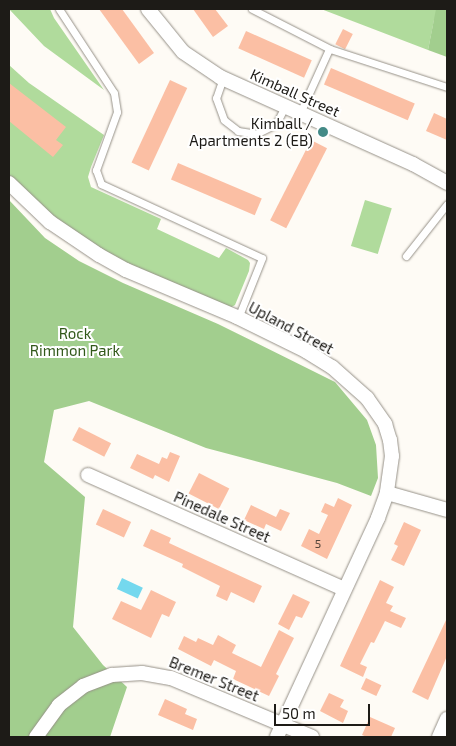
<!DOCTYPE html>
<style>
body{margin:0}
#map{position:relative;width:456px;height:746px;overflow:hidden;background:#fefbf5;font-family:"Exo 2",sans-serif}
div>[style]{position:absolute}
.green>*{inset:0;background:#b0db9c;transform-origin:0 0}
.forest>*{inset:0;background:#a2ce8e}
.water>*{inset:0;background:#74d8ee;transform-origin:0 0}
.building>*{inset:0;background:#fbbfa4;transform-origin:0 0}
.roads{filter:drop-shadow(0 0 1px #969188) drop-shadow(0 0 1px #969188)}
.service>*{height:7px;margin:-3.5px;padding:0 3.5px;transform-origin:3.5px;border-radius:3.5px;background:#fff}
.minor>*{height:14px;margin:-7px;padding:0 7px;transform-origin:7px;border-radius:7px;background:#fff}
.dots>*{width:14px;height:14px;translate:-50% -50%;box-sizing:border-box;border:2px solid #fff;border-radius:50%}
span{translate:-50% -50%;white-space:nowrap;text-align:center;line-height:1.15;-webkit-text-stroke:4px #fff;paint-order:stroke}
.number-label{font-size:12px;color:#54443a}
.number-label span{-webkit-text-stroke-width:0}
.street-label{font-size:15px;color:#1d1b17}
.poi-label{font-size:15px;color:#1d1b17}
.right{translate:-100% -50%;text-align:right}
.park-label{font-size:15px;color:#315819}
.frame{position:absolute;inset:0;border:10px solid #1d1b17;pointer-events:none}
.scale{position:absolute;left:274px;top:704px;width:96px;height:22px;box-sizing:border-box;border:2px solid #1d1b17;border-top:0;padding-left:6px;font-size:15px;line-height:18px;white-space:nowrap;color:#1d1b17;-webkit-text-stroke:4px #fff;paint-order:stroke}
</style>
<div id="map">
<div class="green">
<i style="clip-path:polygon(9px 9px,50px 9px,54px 18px,104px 90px,44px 46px)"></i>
<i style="clip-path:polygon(321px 9px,447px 9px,434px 20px,428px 50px)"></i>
<i style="clip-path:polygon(9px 65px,29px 83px,104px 135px,91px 167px,88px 177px,91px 187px,161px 219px,157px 229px,219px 258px,226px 248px,248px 260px,250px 263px,249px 271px,235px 305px,230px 308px,132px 267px,62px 226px,28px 196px,9px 175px)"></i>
<i style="left:365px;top:200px;width:28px;height:48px;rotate:17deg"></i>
</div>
<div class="forest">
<i style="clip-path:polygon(436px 9px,447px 9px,447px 57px,428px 50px)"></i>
<i style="clip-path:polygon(9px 200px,45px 238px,79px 261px,123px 283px,218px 324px,335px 382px,367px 420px,376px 445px,378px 478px,371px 496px,337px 483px,206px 448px,89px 401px,54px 410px,44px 462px,85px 497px,73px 627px,103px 665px,127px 687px,110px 737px,9px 737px)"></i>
</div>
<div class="water">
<i style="left:122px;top:578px;width:23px;height:12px;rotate:25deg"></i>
</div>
<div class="building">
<i style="clip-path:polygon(99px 9px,122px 9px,154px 53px,139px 64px)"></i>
<i style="clip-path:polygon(193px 9px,215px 9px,228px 26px,213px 37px)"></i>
<i style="left:343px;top:29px;width:11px;height:17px;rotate:27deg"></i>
<i style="left:246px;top:31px;width:72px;height:19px;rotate:24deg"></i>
<i style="left:331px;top:68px;width:91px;height:18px;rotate:23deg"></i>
<i style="left:170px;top:80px;width:19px;height:91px;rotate:25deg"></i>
<i style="clip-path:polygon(9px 83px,66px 127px,56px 140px,63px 145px,53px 157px,9px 121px)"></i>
<i style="clip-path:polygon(434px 113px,447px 119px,447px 140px,426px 131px)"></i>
<i style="left:311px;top:140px;width:18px;height:90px;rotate:27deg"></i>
<i style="left:178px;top:163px;width:91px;height:18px;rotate:23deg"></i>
<i style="left:79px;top:427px;width:36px;height:15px;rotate:27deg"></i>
<i style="clip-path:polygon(170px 452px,180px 456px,169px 482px,155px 475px,153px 479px,130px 468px,137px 454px,159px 464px,162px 457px,167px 459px)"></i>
<i style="left:199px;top:473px;width:34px;height:23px;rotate:27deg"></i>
<i style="clip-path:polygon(338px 498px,352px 505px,327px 559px,301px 546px,309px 529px,319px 534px,328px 515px,321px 512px,325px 503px,334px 507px)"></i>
<i style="clip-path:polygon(251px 505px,276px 517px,280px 509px,290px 513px,281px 531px,266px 524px,264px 529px,244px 520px)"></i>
<i style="left:103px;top:509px;width:31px;height:17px;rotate:25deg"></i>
<i style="clip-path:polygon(404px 522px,421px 530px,404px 566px,391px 560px,398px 546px,394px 544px)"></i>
<i style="clip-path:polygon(151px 529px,171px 538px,169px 543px,262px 586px,254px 603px,231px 592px,227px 601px,216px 596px,220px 586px,182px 567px,183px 564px,143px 546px)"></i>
<i style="clip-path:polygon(380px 580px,394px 587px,386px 603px,393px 606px,390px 611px,406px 618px,401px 628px,385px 621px,374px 643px,371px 642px,360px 664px,367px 667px,363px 677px,340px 666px)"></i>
<i style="clip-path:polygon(151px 590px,176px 602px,169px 617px,162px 614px,151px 638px,112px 619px,121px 601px,141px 610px)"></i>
<i style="clip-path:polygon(293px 594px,310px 602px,302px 618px,296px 616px,289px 630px,278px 624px)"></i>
<i style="clip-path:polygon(447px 618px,447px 656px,428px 700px,412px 692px)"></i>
<i style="clip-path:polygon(279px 630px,294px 638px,276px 674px,279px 676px,269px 696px,233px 679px,236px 671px,214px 660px,211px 666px,178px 649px,184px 636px,196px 642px,198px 638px,213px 645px,218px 635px,236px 645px,232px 653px,261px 667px)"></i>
<i style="left:366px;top:678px;width:17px;height:12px;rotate:25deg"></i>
<i style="clip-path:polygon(329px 693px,344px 700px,340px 707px,348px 711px,343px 723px,320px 711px)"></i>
<i style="clip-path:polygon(165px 699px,187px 709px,185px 714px,197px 719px,193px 730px,158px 715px)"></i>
<i style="clip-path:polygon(370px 717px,395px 728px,391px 737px,367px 737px,362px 735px)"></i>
</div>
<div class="roads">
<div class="service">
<i style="left:59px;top:9px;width:100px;rotate:56.8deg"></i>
<i style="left:114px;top:93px;width:19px;rotate:81deg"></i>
<i style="left:117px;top:112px;width:62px;rotate:109.9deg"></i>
<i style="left:96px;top:170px;width:15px;rotate:70deg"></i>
<i style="left:101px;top:184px;width:177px;rotate:24.7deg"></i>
<i style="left:262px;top:258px;width:65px;rotate:111.8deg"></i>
<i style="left:252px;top:9px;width:88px;rotate:27.1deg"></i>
<i style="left:330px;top:49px;width:123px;rotate:18deg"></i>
<i style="left:223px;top:78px;width:21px;rotate:109deg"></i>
<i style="left:216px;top:98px;width:23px;rotate:70deg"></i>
<i style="left:224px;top:120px;width:18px;rotate:38deg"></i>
<i style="left:238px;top:131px;width:18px;rotate:9deg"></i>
<i style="left:256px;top:134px;width:22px;rotate:-27deg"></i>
<i style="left:276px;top:124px;width:20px;rotate:-63deg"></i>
<i style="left:300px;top:113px;width:70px;rotate:-65.6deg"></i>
<i style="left:406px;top:256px;width:66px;rotate:-51.7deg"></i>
</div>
<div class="minor">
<i style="left:148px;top:9px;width:55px;rotate:50.9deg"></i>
<i style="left:183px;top:52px;width:45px;rotate:34deg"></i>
<i style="left:220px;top:77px;width:212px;rotate:24.3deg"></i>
<i style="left:413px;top:164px;width:39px;rotate:29deg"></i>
<i style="left:9px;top:183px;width:57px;rotate:43.6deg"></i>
<i style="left:50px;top:222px;width:59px;rotate:34deg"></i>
<i style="left:99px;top:255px;width:31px;rotate:29deg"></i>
<i style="left:126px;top:270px;width:121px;rotate:22.9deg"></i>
<i style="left:237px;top:317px;width:77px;rotate:26.2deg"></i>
<i style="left:306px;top:351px;width:31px;rotate:32deg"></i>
<i style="left:332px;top:367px;width:47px;rotate:41.5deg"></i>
<i style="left:367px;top:398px;width:32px;rotate:55deg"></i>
<i style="left:385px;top:424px;width:17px;rotate:73deg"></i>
<i style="left:390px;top:440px;width:16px;rotate:83deg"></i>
<i style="left:392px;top:456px;width:37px;rotate:98deg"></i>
<i style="left:387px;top:493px;width:27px;rotate:110deg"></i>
<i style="left:378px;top:518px;width:241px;rotate:114.8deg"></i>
<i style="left:88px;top:475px;width:280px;rotate:24deg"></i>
<i style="left:387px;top:493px;width:62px;rotate:15.8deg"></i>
<i style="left:36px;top:737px;width:39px;rotate:-54deg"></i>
<i style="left:59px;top:705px;width:31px;rotate:-38deg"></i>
<i style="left:83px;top:686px;width:31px;rotate:-21deg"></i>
<i style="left:112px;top:675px;width:30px;rotate:-4deg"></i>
<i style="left:142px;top:673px;width:29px;rotate:10deg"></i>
<i style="left:171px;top:678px;width:153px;rotate:22.7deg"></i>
<i style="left:439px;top:737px;width:20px;rotate:-66deg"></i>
</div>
</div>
<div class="dots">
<i style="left:323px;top:132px;background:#438a86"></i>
</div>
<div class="number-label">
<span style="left:318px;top:544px">5</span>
</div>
<div class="street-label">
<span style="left:295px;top:93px;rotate:24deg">Kimball Street</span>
<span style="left:291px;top:328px;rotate:28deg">Upland Street</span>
<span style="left:222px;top:517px;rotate:24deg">Pinedale Street</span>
<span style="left:214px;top:679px;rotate:22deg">Bremer Street</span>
</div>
<div class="poi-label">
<span class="right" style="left:313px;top:132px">Kimball /<br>Apartments 2 (EB)</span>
</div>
<div class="park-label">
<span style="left:75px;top:342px">Rock<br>Rimmon Park</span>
</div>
<div class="frame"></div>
<div class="scale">50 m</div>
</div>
